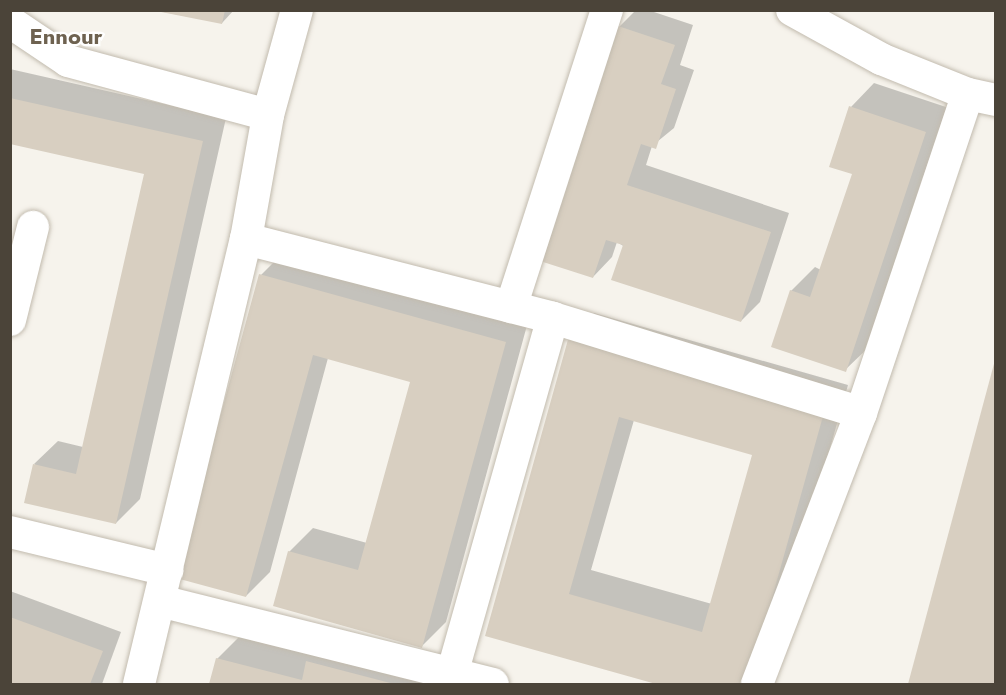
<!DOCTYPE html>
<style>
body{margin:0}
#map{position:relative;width:1006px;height:695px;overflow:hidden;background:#f6f3ec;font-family:Jost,sans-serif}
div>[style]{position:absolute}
.shadow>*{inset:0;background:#0003}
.building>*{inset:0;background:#d8cfc1}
.roads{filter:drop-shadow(0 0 2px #c2bbae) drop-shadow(0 0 2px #c2bbae)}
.minor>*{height:32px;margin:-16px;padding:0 16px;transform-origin:16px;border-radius:16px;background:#fff}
span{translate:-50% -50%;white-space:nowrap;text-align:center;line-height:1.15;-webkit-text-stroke:4.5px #fff;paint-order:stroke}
.district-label{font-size:22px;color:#6e6250;font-weight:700}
.frame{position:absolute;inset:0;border:12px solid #4b4439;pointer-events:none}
</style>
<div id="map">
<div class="shadow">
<i style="clip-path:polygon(153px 10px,234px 10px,222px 23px)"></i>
<i style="clip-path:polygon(636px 10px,648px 10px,693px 25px,680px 65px,694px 70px,674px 128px,652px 146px,646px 165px,789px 213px,760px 302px,741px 321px,617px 242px,612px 257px,593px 277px,619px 27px)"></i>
<i style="clip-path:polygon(10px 69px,226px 118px,140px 499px,116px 523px,34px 464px,58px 441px,83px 447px,146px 173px,10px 142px)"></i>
<i style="clip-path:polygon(874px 83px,949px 108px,869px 347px,845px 370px,791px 291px,815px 267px,821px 270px,854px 173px,851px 107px)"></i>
<i style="clip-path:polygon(285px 251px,529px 318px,446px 622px,422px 646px,289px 552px,313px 528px,367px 543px,412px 381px,328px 358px,270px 572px,246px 596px,261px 275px)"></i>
<i style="clip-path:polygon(evenodd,594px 313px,848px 385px,763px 684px,662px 684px,487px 635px,570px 337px,594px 313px,634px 420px,754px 454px,712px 604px,591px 570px,634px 420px)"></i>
<i style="clip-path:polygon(996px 363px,996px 684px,909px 684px)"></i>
<i style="clip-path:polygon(10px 591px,121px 632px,102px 684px,10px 684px)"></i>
<i style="clip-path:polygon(241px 635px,332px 638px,513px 684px,211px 684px,217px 659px)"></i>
</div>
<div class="building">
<i style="clip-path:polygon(151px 10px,225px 10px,222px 24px)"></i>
<i style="clip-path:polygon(618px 26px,675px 45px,661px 84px,676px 89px,656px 149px,641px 144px,627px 185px,771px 232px,741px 322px,611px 280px,623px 245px,606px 240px,593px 278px,540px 261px)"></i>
<i style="clip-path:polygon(10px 98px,203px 141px,116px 524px,24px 503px,33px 464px,76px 474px,144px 174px,10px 144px)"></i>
<i style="clip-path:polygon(849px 106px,926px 132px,846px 372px,771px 347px,790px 290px,810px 297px,852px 174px,829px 167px)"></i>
<i style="clip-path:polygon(259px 274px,506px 342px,422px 648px,273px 606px,288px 551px,358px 570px,410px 382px,313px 355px,246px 597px,176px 578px)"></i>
<i style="clip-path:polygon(evenodd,569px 336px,825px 409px,748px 684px,656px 684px,485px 636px,569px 336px,619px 417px,752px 455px,702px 632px,569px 594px,619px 417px)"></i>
<i style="clip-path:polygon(995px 360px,996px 684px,908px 684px)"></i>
<i style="clip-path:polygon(10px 617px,103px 651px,90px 684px,10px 684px)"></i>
<i style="clip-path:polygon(216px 658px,302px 680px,306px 661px,394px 684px,209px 684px)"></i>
</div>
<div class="roads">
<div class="minor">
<i style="left:792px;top:10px;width:102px;rotate:28.8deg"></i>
<i style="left:881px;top:59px;width:94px;rotate:21.9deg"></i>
<i style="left:968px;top:94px;width:29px;rotate:12deg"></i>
<i style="left:10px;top:22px;width:70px;rotate:33.9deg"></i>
<i style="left:68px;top:61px;width:207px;rotate:15.1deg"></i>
<i style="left:246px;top:239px;width:317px;rotate:14.4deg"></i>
<i style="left:553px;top:318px;width:322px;rotate:17.1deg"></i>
<i style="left:511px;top:307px;width:312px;rotate:-72.1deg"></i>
<i style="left:10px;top:320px;width:96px;rotate:-76.1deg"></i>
<i style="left:10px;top:532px;width:162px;rotate:13.6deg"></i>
<i style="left:160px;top:601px;width:343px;rotate:14deg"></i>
<i style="left:452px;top:674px;width:370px;rotate:-74.2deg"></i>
<i style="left:139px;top:684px;width:458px;rotate:-76.5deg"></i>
<i style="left:246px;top:239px;width:126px;rotate:-79.9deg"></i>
<i style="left:268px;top:115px;width:109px;rotate:-74.6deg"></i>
<i style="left:757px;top:684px;width:290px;rotate:-69deg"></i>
<i style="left:861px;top:413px;width:336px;rotate:-71.5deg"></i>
</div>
</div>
<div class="district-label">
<span style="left:66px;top:37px">Ennour</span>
</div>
<div class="frame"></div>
</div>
